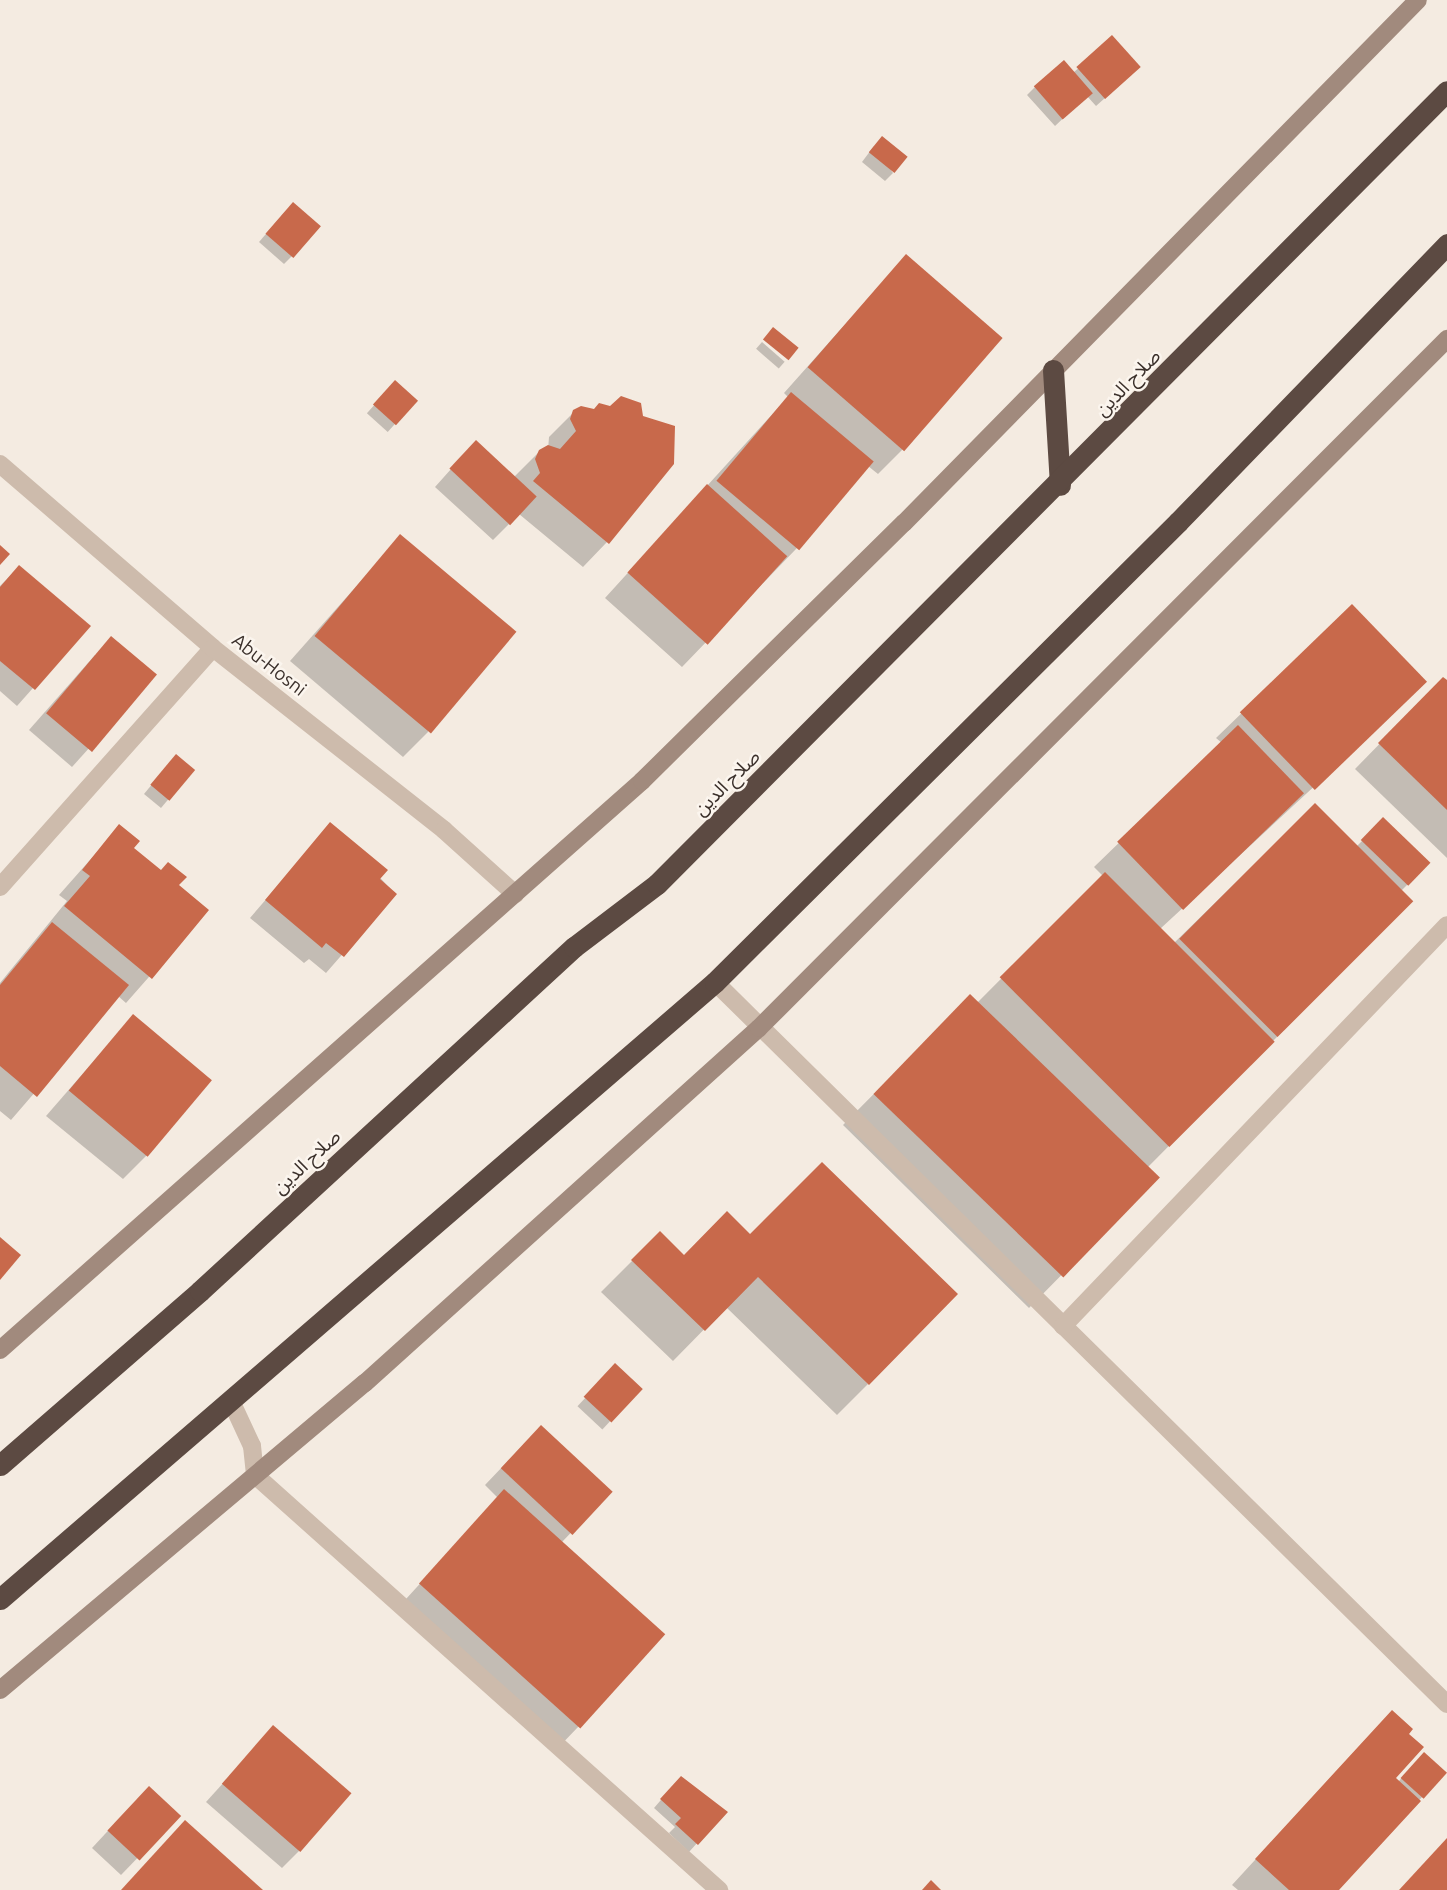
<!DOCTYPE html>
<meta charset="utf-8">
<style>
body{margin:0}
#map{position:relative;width:1447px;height:1890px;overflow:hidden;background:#f4ebe1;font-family:Ubuntu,"Noto Sans Arabic",sans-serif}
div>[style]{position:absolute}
.shadow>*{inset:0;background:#0003;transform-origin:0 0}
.building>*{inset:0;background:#c8694b;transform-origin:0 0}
.lane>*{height:18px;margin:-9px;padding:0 9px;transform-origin:9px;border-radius:9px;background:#cdbbac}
.street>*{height:18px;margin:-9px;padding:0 9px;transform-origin:9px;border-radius:9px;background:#cdbbac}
.secondary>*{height:18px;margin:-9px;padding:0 9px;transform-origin:9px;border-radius:9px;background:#a18a7d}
.highway>*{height:21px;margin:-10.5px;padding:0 10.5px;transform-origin:10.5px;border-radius:10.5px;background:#5c4a42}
span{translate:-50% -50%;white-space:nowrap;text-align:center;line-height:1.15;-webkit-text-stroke:5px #fbf5ee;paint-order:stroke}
.street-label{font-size:19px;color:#3b302b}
</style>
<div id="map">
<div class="shadow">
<i style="clip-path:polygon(1112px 38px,1131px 75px,1096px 106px,1087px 96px,1055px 126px,1027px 95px,1035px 87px,1073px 73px)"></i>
<i style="clip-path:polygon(874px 146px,893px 173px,885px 181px,862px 162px)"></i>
<i style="clip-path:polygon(285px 212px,292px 256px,284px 264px,259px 242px)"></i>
<i style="clip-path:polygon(906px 256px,1000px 338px,902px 450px,878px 474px,868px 466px,796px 549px,682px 667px,605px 598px,788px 397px,784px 393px)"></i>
<i style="left:762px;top:342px;width:30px;height:9px;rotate:41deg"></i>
<i style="left:395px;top:382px;width:28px;height:42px;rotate:42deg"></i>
<i style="clip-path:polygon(593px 410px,607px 542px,583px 567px,519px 514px,493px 540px,435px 487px,460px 459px,514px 477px,540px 451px,548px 450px,549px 437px,574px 412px)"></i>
<i style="clip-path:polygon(400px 537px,428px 732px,403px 757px,290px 661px)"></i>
<i style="clip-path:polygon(19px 567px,88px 626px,17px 706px,0 691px,0 586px)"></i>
<i style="clip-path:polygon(1352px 606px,1400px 707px,1160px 929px,1174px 943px,1315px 805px,1356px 847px,1383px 820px,1429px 863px,1400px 892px,1411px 902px,1146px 1169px,1156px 1179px,1029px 1308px,843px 1125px,970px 997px,977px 1003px,1103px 876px,1094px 867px,1222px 743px,1216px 738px)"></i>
<i style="clip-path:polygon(95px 655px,155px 675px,72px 767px,29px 730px)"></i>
<i style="clip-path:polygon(1443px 679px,1447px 683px,1447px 858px,1355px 769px)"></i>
<i style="clip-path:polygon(168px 765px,193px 770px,161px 808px,144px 794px)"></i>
<i style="clip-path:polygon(331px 824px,395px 894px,326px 973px,309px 959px,304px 963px,250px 918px)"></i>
<i style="clip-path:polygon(120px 826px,132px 848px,207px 911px,126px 1003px,118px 996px,11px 1120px,0 1111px,0 983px,67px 901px,59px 895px)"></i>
<i style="clip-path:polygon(133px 1016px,148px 1154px,123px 1179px,46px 1116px)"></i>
<i style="clip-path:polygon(660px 1233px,684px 1257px,750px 1236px,868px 1384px,837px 1415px,726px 1307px,673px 1361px,601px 1292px)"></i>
<i style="left:615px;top:1366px;width:34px;height:55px;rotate:43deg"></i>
<i style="clip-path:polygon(524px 1444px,609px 1493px,562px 1542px,579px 1726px,555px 1751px,396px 1610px,498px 1498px,485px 1485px)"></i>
<i style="clip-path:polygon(273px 1728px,299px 1851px,282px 1868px,206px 1802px)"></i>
<i style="clip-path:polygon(1368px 1737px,1398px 1782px,1416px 1762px,1444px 1773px,1337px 1890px,1238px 1890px,1232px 1885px)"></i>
<i style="clip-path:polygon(673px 1786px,725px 1812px,689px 1852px,669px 1833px,675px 1827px,654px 1808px)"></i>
<i style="clip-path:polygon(132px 1805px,178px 1816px,121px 1875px,92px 1848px)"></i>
</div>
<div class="building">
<i style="left:1112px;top:35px;width:43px;height:48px;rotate:48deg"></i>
<i style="left:1064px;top:60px;width:44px;height:40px;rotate:49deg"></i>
<i style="left:882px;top:136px;width:33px;height:21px;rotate:39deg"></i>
<i style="left:293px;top:202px;width:37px;height:42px;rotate:41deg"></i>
<i style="left:906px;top:254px;width:128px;height:150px;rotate:41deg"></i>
<i style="left:773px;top:327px;width:33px;height:16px;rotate:39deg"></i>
<i style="left:395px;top:380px;width:31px;height:33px;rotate:42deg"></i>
<i style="left:791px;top:392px;width:108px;height:116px;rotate:40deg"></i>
<i style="clip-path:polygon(621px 396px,641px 403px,643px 416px,675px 426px,674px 464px,609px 544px,533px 481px,540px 473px,535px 459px,539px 450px,548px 445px,560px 449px,576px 431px,570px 419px,573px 410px,581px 406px,594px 409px,599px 403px,610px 406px)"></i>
<i style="left:476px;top:440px;width:83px;height:39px;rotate:43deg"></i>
<i style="left:707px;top:484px;width:108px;height:119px;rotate:42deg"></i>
<i style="left:400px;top:534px;width:152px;height:133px;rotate:40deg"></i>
<i style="clip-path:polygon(0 545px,10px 554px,0 565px)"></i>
<i style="clip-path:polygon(19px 565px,91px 626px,35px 690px,0 661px,0 587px)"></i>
<i style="left:1352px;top:604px;width:108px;height:156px;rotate:46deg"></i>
<i style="left:111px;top:636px;width:60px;height:101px;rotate:40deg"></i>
<i style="clip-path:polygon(1443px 677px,1447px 680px,1447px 810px,1378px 743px)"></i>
<i style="left:1238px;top:725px;width:95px;height:168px;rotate:46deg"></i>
<i style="left:176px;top:754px;width:25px;height:40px;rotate:40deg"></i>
<i style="left:1315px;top:803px;width:139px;height:192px;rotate:45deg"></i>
<i style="left:1383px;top:817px;width:66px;height:32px;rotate:44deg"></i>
<i style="clip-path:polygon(330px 822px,388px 870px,380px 879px,397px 894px,344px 957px,326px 943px,322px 948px,265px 900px)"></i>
<i style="clip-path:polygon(119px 824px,140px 841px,134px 848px,161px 870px,168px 862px,187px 877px,179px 885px,209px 910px,152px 979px,64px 906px,90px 876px,82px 870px)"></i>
<i style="left:1105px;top:872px;width:240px;height:149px;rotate:45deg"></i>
<i style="clip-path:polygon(52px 922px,129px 985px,37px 1097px,0 1066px,0 985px)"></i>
<i style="left:970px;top:994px;width:264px;height:139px;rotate:44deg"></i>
<i style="left:133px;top:1014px;width:103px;height:100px;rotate:40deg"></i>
<i style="clip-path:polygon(822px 1162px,958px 1294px,869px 1385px,758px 1277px,705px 1331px,631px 1260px,660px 1231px,684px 1255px,727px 1211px,750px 1234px)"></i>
<i style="clip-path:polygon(0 1237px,21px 1255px,0 1280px)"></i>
<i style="left:615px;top:1363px;width:38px;height:46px;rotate:43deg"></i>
<i style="left:541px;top:1425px;width:98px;height:59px;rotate:43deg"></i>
<i style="left:504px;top:1489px;width:217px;height:127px;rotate:42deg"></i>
<i style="clip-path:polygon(1392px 1710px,1413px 1729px,1409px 1734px,1424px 1747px,1396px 1778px,1421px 1801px,1339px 1890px,1289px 1890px,1255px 1859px)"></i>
<i style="left:273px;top:1725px;width:104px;height:78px;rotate:41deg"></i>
<i style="left:1424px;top:1752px;width:31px;height:35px;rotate:42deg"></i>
<i style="clip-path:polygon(681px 1776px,728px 1812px,698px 1845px,675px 1824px,681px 1818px,660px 1799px)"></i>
<i style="left:149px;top:1786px;width:44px;height:61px;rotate:43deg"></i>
<i style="clip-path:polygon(185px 1820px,263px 1890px,121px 1890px)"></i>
<i style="clip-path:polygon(1447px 1838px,1447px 1890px,1399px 1890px)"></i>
<i style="clip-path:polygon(931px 1880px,941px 1890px,922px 1890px)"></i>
</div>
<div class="lane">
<i style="left:0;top:887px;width:320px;rotate:-48.3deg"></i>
</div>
<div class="street">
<i style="left:0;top:464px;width:281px;rotate:40.8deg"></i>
<i style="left:213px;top:648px;width:294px;rotate:38.2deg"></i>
<i style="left:444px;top:830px;width:96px;rotate:42deg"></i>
<i style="left:715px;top:982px;width:1028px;rotate:44.61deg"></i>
<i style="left:1063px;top:1326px;width:555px;rotate:-46.24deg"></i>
<i style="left:232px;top:1403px;width:47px;rotate:65.1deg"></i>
<i style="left:252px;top:1446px;width:29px;rotate:84deg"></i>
<i style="left:255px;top:1475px;width:623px;rotate:41.81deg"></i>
</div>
<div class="secondary">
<i style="left:0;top:1350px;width:858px;rotate:-41.55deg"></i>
<i style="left:642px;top:781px;width:368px;rotate:-44.6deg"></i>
<i style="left:904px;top:523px;width:733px;rotate:-45.5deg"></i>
<i style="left:0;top:1690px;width:477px;rotate:-40.1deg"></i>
<i style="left:365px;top:1383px;width:530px;rotate:-42.02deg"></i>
<i style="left:759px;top:1028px;width:974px;rotate:-45.04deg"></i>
</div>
<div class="highway">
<i style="left:1053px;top:370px;width:115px;rotate:86.5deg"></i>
<i style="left:0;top:1465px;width:265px;rotate:-41deg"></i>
<i style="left:200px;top:1291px;width:508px;rotate:-42.61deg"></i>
<i style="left:574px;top:947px;width:104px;rotate:-37.2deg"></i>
<i style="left:657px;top:884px;width:1119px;rotate:-45.11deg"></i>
<i style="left:0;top:1599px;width:944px;rotate:-40.79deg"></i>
<i style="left:715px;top:982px;width:653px;rotate:-44.81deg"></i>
<i style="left:1178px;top:522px;width:387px;rotate:-45.9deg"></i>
</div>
<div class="street-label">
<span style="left:1128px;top:383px;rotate:-46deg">صلاح الدين</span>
<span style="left:269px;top:665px;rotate:38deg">Abu-Hosni</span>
<span style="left:727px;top:783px;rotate:-45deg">صلاح الدين</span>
<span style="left:307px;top:1162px;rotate:-43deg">صلاح الدين</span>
</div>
</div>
